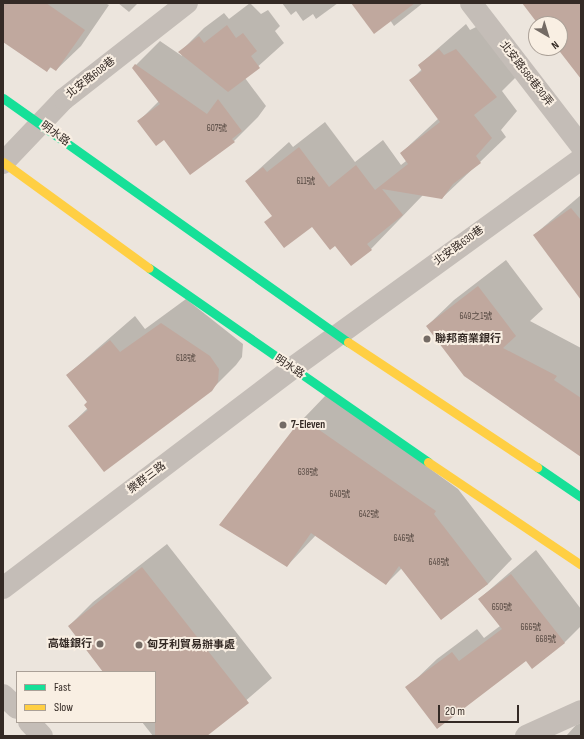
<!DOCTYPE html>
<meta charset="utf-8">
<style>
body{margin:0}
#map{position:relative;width:584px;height:739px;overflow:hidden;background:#ece5dd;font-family:"Sofia Sans Condensed","Noto Sans TC",sans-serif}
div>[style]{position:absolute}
.shadow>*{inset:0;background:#0003}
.building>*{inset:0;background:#c0a89e}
.street>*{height:22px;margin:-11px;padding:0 11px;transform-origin:11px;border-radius:11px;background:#c4bdb7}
.fast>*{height:9px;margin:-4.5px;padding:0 4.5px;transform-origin:4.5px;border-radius:4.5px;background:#16e098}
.slow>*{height:9px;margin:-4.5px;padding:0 4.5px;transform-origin:4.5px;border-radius:4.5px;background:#ffcf43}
.dots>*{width:11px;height:11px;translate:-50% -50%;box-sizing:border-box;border:2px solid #f9efe3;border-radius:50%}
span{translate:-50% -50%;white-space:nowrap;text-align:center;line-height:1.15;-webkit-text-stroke:4px #f9efe3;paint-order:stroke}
.number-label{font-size:9px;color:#574a43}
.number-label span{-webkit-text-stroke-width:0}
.street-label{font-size:11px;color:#342a25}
.poi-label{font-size:11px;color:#342a25;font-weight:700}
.left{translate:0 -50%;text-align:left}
.right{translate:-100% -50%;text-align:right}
.frame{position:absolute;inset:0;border:4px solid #342a25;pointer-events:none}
.legend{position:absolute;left:16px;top:671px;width:140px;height:52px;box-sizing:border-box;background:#f9efe3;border:1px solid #aaa097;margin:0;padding:5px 7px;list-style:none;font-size:12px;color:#342a25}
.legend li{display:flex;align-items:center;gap:8px;height:20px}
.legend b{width:20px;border:1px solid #aaa097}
.north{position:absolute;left:528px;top:16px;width:40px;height:40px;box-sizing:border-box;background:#f9efe3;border:1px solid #aaa097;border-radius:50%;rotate:142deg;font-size:11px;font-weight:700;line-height:16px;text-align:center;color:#342a25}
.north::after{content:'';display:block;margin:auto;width:14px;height:18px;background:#746b65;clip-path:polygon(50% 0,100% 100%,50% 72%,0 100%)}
.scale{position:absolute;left:438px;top:705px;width:81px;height:18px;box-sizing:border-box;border:2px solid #342a25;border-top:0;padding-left:5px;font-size:12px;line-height:14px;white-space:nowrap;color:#342a25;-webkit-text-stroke:3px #f9efe3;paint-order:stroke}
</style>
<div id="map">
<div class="shadow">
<i style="clip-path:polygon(3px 3px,105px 3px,109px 5px,81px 46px,56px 70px,51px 67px,47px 71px,3px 41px)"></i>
<i style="clip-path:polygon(118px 3px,138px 3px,129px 12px)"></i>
<i style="clip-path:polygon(250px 3px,261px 14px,268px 10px,280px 26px,275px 31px,284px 43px,245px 78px,266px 106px,258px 117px,234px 141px,164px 138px,139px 121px,159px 101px,133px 68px,160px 41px,182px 56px,180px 52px,204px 28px,224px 13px,229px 19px)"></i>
<i style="clip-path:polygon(282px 3px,338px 3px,316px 19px,313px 14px,303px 21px,296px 11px,291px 15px)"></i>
<i style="clip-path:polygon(352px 3px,423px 3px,394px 26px,390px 20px)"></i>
<i style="clip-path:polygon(466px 24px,470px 30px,482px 24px,522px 71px,502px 91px,517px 111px,501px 130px,506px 137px,480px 162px,442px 198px,423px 195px,371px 249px,351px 265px,335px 244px,312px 225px,273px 216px,246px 181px,289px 142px,293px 147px,325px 122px,355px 162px,383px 140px,401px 165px,406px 161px,401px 153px,439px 118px,410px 81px,422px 69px,419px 65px)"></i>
<i style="clip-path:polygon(581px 195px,581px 298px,534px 235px)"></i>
<i style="clip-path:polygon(506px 260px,543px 309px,530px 321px,581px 348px,581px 453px,427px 326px,454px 300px)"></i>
<i style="clip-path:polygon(186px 299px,243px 344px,242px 357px,236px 365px,211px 390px,69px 426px,88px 408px,88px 402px,67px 375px,135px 316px,145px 329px)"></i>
<i style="clip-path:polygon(327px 394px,458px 489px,512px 559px,488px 584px,441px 619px,402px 568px,386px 584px,316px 535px,287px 566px,221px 524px,303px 419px)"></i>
<i style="clip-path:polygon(167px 544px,272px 678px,205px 736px,153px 736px,142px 722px,155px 722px,155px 672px,104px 672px,69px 626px,93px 602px)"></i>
<i style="clip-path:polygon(536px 550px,581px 609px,581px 626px,564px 643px,526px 660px,412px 683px,437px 659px,477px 629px,484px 638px,500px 626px,479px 599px)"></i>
<i style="clip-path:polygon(581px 723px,581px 736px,566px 736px,576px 725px)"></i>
</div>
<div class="building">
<i style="clip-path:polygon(3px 3px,46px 3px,85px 30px,56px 71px,50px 67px,47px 72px,3px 42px)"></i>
<i style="clip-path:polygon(351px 3px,415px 3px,374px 34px)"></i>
<i style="clip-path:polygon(522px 3px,581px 3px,581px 79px,557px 48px,560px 48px,560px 24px,538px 24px)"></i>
<i style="clip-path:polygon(227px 25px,236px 38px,243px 33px,257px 51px,251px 56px,260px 68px,228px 92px,178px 52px,199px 36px,204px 43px)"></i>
<i style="clip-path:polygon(439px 49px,444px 55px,456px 49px,497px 97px,474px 115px,492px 138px,476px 156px,481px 163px,453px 184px,442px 199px,382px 189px,403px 215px,367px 244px,372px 250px,351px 266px,335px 246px,330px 250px,312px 227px,284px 248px,264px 222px,272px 216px,245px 181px,263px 167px,267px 172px,299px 147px,329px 187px,356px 165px,375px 190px,408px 164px,400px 153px,440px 122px,409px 80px,422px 71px,418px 65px)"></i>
<i style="clip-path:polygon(135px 64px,207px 114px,218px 99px,242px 131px,232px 139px,235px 142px,190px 175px,164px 140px,156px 146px,137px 121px,160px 104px,132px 68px)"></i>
<i style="clip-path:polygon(571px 208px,581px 220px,581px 300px,533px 235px)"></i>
<i style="clip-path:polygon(478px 286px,516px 336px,503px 348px,557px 376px,554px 380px,581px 398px,581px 457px,464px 376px,426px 326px)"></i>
<i style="clip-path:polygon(161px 323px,210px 356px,219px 369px,218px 382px,212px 391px,104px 472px,68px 426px,88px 410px,84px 405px,87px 402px,66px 375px,110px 340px,120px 352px)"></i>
<i style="clip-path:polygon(302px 418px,436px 511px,434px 514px,488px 584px,441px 620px,399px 566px,386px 585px,311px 533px,287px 567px,219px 525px)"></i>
<i style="clip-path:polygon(142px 567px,249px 703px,207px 736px,155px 736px,155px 672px,103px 672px,68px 626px)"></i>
<i style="clip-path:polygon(511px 574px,565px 643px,532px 669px,526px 661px,437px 729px,405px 687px,452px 652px,459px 661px,502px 629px,478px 599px)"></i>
</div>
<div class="street">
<i style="left:471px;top:3px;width:180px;rotate:52.4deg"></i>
<i style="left:3px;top:163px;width:88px;rotate:-46.4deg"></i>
<i style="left:64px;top:99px;width:156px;rotate:-38deg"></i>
<i style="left:3px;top:588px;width:362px;rotate:-37.2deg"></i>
<i style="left:291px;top:369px;width:358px;rotate:-35.9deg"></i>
<i style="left:3px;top:695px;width:19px;rotate:43deg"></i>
<i style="left:29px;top:722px;width:19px;rotate:47deg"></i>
<i style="left:526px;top:736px;width:60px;rotate:-24.4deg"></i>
</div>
<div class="fast">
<i style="left:3px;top:98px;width:423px;rotate:35.3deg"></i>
<i style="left:149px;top:268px;width:340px;rotate:34.8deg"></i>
<i style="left:537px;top:467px;width:53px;rotate:34.3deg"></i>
</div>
<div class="slow">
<i style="left:3px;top:162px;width:180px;rotate:36deg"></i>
<i style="left:348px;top:342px;width:227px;rotate:33.5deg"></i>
<i style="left:428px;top:462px;width:184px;rotate:33.9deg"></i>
</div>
<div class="dots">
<i style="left:427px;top:339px;background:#746b65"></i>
<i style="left:283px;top:425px;background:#746b65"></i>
<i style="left:100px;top:644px;background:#746b65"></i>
<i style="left:139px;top:645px;background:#746b65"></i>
</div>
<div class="number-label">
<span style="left:217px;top:129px">607號</span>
<span style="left:306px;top:182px">611號</span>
<span style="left:476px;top:317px">649之1號</span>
<span style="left:186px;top:359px">618號</span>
<span style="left:308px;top:473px">638號</span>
<span style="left:340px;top:495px">640號</span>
<span style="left:369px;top:515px">642號</span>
<span style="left:404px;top:539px">646號</span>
<span style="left:439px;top:563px">648號</span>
<span style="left:502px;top:608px">650號</span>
<span style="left:531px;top:628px">666號</span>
<span style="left:546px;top:640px">668號</span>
</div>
<div class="street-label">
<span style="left:526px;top:74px;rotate:52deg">北安路588巷30弄</span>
<span style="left:91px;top:78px;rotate:-38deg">北安路608巷</span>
<span style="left:55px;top:134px;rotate:36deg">明水路</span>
<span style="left:459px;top:246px;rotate:-36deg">北安路630巷</span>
<span style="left:289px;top:367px;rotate:33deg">明水路</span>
<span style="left:147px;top:478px;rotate:-37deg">樂群三路</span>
</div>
<div class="poi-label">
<span class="left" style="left:435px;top:339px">聯邦商業銀行</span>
<span class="left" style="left:291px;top:425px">7-Eleven</span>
<span class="right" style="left:92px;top:644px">高雄銀行</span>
<span class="left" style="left:147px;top:645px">匈牙利貿易辦事處</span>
</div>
<div class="frame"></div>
<ul class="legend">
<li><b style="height:5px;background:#16e098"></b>Fast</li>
<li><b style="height:5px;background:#ffcf43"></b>Slow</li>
</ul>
<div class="north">N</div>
<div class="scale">20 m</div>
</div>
